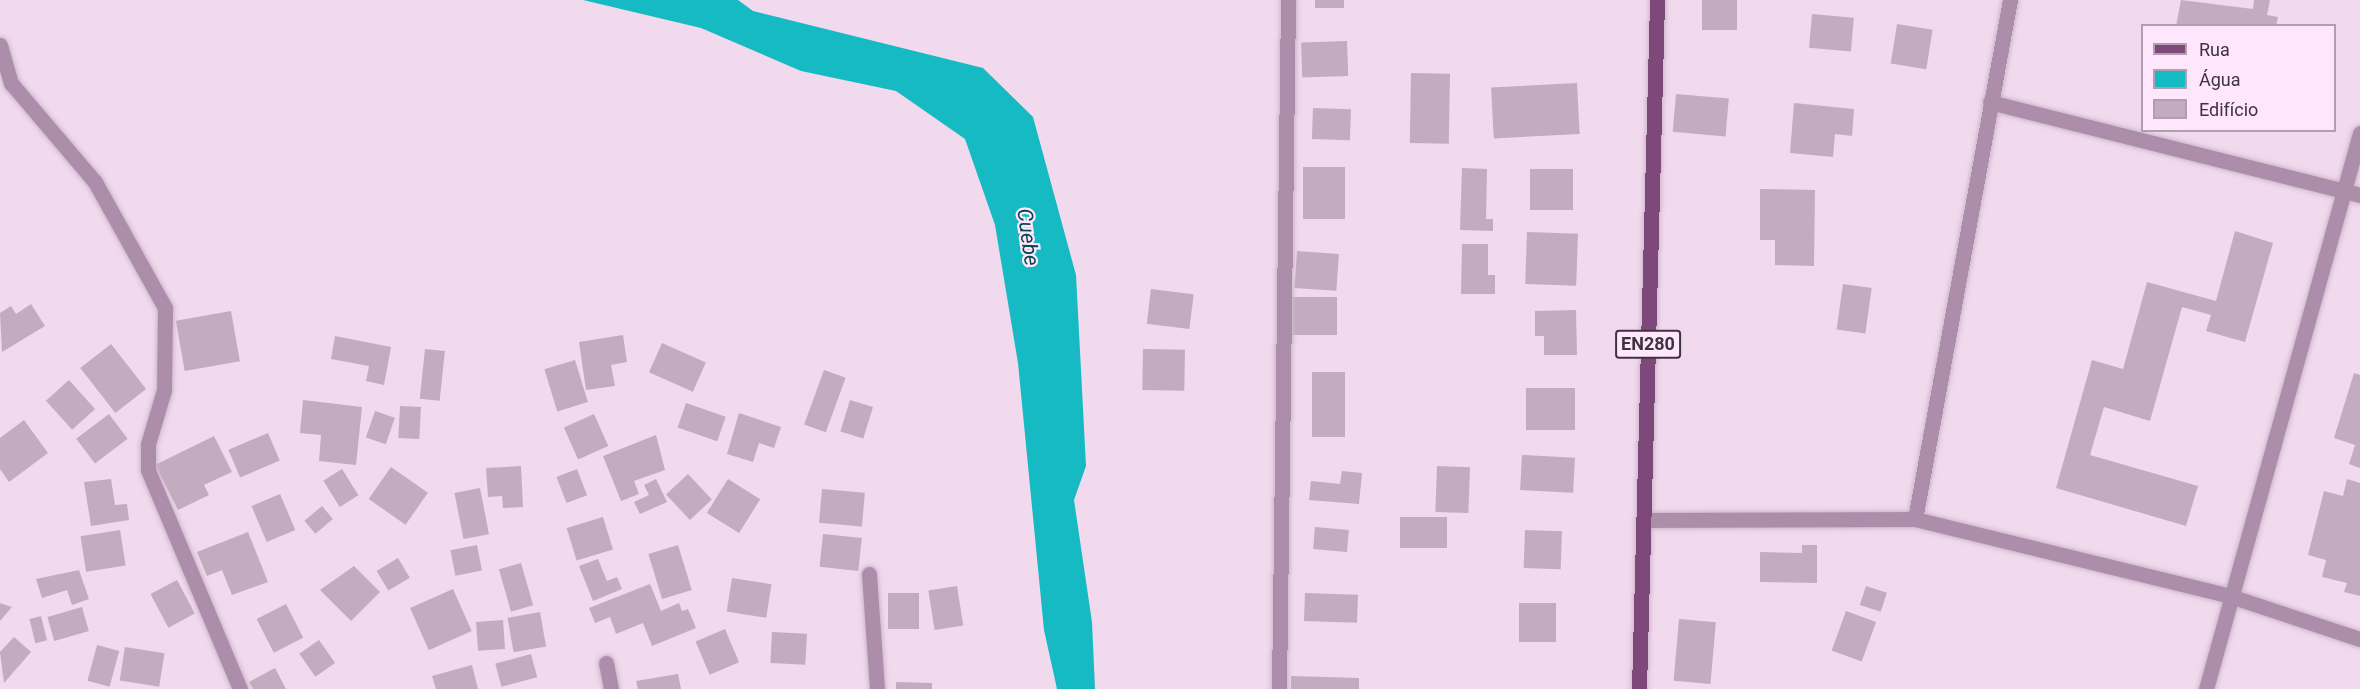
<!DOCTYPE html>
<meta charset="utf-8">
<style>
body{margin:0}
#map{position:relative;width:2360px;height:689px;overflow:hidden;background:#f1d9ee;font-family:Roboto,sans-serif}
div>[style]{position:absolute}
.water>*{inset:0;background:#16bac2}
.building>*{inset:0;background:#c3acc0;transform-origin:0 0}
.roads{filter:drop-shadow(0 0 2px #cdb8cb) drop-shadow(0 0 2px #cdb8cb)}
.street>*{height:15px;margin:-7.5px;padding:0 7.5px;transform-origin:7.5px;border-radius:7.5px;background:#ad8eaa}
.primary>*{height:15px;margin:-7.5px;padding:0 7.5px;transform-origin:7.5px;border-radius:7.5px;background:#7e487a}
span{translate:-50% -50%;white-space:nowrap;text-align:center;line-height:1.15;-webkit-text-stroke:4.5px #fee6fc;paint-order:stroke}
.shield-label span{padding:2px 4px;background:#fee6fc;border:2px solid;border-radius:4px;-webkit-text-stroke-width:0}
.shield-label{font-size:18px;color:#3e343d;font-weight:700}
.water-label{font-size:21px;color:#06484b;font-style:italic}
.legend{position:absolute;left:2141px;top:24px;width:195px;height:108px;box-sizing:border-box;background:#fee6fc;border:2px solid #b19fb0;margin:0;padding:8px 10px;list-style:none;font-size:18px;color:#3e343d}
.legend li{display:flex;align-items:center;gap:12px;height:30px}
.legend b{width:30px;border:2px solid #b19fb0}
</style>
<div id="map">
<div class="water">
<i style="clip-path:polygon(583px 0,738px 0,753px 11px,983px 68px,1033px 117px,1076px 275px,1086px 466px,1074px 500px,1092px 622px,1095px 689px,1057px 689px,1044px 630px,1018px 363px,995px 225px,965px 139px,896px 91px,801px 71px,701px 28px)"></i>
</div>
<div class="building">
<i style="left:1315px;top:0;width:29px;height:8px"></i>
<i style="left:1702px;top:0;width:35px;height:30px"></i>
<i style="clip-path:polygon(2181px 0,2253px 9px,2254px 0,2270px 0,2267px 15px,2278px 17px,2276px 26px,2176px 26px)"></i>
<i style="left:1812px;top:14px;width:42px;height:34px;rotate:5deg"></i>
<i style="left:1897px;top:24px;width:36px;height:40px;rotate:9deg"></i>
<i style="left:1347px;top:41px;width:35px;height:46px;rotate:88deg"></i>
<i style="left:1411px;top:73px;width:39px;height:70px;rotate:1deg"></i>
<i style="left:1577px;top:83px;width:51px;height:86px;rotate:87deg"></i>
<i style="left:1676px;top:94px;width:53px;height:38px;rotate:5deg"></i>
<i style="clip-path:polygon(1794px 103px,1854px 109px,1852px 136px,1835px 134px,1833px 157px,1790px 153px)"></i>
<i style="left:1313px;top:108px;width:38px;height:31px;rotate:2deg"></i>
<i style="left:1303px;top:167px;width:42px;height:52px"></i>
<i style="clip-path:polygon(1462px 168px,1487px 169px,1486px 219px,1493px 219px,1493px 231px,1460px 230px)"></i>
<i style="left:1530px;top:169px;width:43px;height:41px"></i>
<i style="clip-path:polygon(1760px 189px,1815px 190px,1814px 266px,1775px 265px,1775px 240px,1760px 240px)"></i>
<i style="clip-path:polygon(2235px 231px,2273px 243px,2245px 342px,2206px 331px,2211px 315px,2182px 307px,2150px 421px,2104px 407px,2090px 455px,2198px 486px,2186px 526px,2056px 488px,2092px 360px,2123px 369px,2147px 282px,2216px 301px)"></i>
<i style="left:1527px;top:232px;width:51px;height:52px;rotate:2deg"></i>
<i style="clip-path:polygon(1462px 244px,1488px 244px,1488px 275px,1495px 275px,1495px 294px,1461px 294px)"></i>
<i style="left:1297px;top:251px;width:42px;height:37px;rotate:4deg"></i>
<i style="left:1843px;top:284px;width:29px;height:46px;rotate:8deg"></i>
<i style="left:1151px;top:289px;width:43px;height:35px;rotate:7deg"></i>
<i style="left:1292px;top:297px;width:45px;height:38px"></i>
<i style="clip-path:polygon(31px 304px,45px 326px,2px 352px,0 313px,11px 306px,16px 314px)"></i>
<i style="clip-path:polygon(1576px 310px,1577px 355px,1544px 355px,1544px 336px,1535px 336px,1535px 311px)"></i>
<i style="left:231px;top:311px;width:51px;height:56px;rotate:80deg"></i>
<i style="clip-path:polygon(623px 335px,627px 362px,611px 365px,615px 386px,586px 390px,579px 342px)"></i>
<i style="clip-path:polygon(335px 336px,391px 347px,384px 385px,366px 381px,369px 366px,331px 359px)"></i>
<i style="left:662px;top:343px;width:48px;height:32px;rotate:24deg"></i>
<i style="left:111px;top:344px;width:57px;height:39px;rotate:52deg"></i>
<i style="left:425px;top:349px;width:20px;height:50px;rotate:6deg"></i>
<i style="left:1143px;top:349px;width:42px;height:41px;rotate:1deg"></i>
<i style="left:575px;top:360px;width:44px;height:32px;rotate:73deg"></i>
<i style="left:824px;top:370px;width:23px;height:58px;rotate:20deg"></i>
<i style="left:1312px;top:372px;width:33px;height:65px"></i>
<i style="clip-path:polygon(2354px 373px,2360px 375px,2360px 468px,2349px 464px,2355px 445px,2334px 438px)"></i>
<i style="left:69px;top:380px;width:39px;height:31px;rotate:48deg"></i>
<i style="left:1526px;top:388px;width:49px;height:42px"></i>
<i style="clip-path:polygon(303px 400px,362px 407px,356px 465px,319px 461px,321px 435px,300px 433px)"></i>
<i style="left:850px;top:400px;width:24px;height:33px;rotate:17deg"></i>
<i style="left:686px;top:403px;width:42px;height:26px;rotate:19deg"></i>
<i style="left:400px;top:406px;width:21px;height:32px;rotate:3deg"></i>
<i style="left:375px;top:411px;width:21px;height:28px;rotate:19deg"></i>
<i style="clip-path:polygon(739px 413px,781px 427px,774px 448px,759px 443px,753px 462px,727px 454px)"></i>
<i style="left:109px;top:414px;width:31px;height:41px;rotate:53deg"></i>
<i style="left:594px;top:414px;width:35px;height:33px;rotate:66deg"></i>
<i style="clip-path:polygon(24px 420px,48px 453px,9px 482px,0 469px,0 438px)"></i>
<i style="left:268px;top:433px;width:30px;height:43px;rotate:67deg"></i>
<i style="clip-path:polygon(656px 435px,665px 470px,634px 481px,639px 494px,621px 501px,603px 456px)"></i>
<i style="clip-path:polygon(214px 436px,232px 472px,204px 485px,209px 495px,178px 510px,155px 465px)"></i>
<i style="left:1522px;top:455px;width:53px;height:35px;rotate:3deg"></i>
<i style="clip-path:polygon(521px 466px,523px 507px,503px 508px,502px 496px,488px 497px,486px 468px)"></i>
<i style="left:1437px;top:466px;width:33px;height:46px;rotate:2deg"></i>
<i style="left:391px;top:467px;width:45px;height:39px;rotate:35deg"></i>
<i style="left:342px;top:469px;width:31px;height:22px;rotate:58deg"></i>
<i style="left:577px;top:469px;width:28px;height:22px;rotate:69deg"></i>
<i style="clip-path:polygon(1342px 471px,1362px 473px,1359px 504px,1309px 500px,1311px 481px,1340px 484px)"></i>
<i style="left:688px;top:474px;width:35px;height:30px;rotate:47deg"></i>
<i style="clip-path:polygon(111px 479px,115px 505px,127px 504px,129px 520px,91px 526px,84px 482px)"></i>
<i style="clip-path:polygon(656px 479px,667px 502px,640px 514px,634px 502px,649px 495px,644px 485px)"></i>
<i style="left:728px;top:479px;width:38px;height:40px;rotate:32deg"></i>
<i style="clip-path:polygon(2347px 479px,2360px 483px,2360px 596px,2344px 592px,2347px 583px,2322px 577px,2326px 560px,2308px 555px,2324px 491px,2343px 496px)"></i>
<i style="left:480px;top:488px;width:47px;height:26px;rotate:79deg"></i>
<i style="left:822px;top:489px;width:43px;height:34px;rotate:5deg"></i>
<i style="left:280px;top:494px;width:39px;height:31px;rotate:67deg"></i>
<i style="left:322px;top:506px;width:17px;height:23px;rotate:50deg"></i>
<i style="left:603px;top:517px;width:34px;height:38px;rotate:73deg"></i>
<i style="left:1400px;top:517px;width:47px;height:31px"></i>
<i style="left:1315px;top:527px;width:34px;height:22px;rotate:5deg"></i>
<i style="left:120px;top:530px;width:36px;height:40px;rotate:81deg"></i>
<i style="left:1525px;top:530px;width:37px;height:38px;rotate:2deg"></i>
<i style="clip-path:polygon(248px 532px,268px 582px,232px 595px,222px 570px,207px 576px,197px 552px)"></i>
<i style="left:823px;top:534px;width:39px;height:33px;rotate:6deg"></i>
<i style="left:477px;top:545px;width:26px;height:27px;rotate:79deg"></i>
<i style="left:678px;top:545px;width:47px;height:31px;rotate:73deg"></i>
<i style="clip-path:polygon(1802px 545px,1817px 545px,1817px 583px,1760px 582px,1760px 552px,1802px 553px)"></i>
<i style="left:398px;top:558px;width:23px;height:25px;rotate:59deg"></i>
<i style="clip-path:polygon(598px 559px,607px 581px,617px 577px,622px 589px,593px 601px,579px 566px)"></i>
<i style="left:521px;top:563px;width:44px;height:23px;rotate:74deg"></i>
<i style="clip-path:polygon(354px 566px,380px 592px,351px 621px,320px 590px)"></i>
<i style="clip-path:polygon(79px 570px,89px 599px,72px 605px,67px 590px,42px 598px,36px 579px)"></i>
<i style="left:732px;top:578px;width:40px;height:34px;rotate:9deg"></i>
<i style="left:177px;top:580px;width:38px;height:30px;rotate:62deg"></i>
<i style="clip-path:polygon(650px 584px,661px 611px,679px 603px,682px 611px,688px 609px,696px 628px,652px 646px,643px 623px,616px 634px,610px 617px,595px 623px,589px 608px)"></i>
<i style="left:957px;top:586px;width:40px;height:29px;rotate:81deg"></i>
<i style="left:1866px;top:586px;width:22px;height:20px;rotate:18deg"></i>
<i style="left:453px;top:589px;width:46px;height:47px;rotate:66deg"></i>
<i style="left:888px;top:593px;width:31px;height:36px"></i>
<i style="left:1305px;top:593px;width:53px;height:28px;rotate:2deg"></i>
<i style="clip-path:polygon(0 603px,12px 607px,0 621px)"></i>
<i style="left:1519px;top:603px;width:37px;height:39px"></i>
<i style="left:286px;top:604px;width:38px;height:33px;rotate:63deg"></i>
<i style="left:82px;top:607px;width:25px;height:36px;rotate:74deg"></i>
<i style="left:1846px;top:611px;width:32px;height:42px;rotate:20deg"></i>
<i style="left:540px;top:612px;width:35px;height:33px;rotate:80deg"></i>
<i style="left:41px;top:616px;width:25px;height:12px;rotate:76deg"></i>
<i style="left:1679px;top:619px;width:37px;height:62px;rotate:5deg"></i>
<i style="left:503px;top:620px;width:29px;height:27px;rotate:86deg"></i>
<i style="left:725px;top:629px;width:36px;height:32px;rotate:67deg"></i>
<i style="left:772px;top:632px;width:35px;height:31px;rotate:3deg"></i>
<i style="clip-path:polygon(14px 637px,31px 652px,4px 683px,0 652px)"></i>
<i style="left:319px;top:640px;width:28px;height:24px;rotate:55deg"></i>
<i style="left:97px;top:645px;width:23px;height:37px;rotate:15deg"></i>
<i style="left:125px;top:647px;width:40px;height:34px;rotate:9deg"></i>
<i style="left:531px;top:654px;width:24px;height:37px;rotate:75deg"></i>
<i style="clip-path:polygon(472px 665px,478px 689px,436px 689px,432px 676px)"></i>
<i style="clip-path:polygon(275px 668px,286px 689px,253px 689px,249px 682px)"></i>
<i style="clip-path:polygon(678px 674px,681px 689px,638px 689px,636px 681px)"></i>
<i style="clip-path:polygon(1291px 676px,1359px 678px,1359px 689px,1291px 689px)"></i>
<i style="clip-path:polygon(896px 682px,932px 683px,932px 689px,896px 689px)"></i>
</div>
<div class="roads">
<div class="street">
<i style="left:0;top:45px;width:40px;rotate:74deg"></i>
<i style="left:11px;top:83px;width:130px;rotate:49.7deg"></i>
<i style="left:95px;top:182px;width:144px;rotate:60.9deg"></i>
<i style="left:165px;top:308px;width:82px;rotate:90.7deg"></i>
<i style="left:164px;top:390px;width:56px;rotate:106.5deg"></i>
<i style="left:148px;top:444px;width:26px;rotate:90deg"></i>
<i style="left:148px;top:470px;width:238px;rotate:67.2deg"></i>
<i style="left:1990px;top:102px;width:382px;rotate:14.1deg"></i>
<i style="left:1915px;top:519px;width:528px;rotate:-79.63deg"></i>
<i style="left:1643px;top:520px;width:272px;rotate:-0.2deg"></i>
<i style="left:1915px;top:519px;width:324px;rotate:13.7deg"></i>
<i style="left:2230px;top:596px;width:137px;rotate:18.3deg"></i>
<i style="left:869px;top:574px;width:115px;rotate:86deg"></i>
<i style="left:606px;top:663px;width:26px;rotate:79deg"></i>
<i style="left:1279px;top:689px;width:689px;rotate:-89.25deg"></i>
<i style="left:2206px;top:689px;width:577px;rotate:-74.52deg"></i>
</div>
<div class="primary">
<i style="left:1639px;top:689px;width:689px;rotate:-88.5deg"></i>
</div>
</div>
<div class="shield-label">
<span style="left:1648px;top:344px">EN280</span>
</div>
<div class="water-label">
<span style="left:1028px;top:237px;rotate:82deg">Cuebe</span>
</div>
<ul class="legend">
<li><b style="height:8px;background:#7e487a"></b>Rua</li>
<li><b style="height:16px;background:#16bac2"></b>Água</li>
<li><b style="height:16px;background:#c3acc0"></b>Edifício</li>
</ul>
</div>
